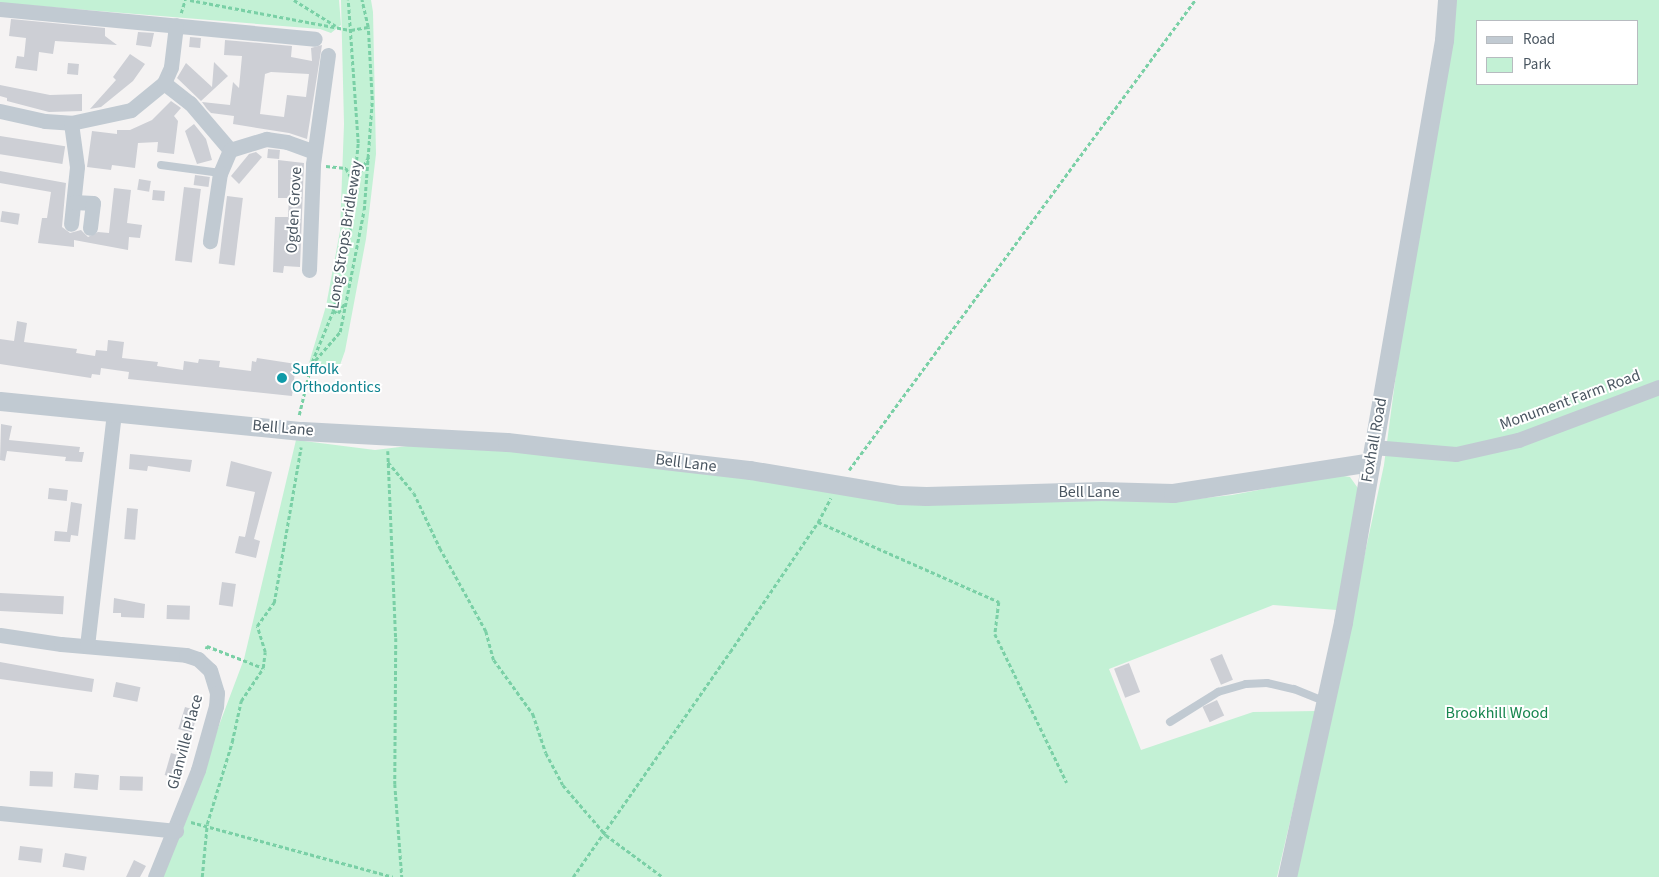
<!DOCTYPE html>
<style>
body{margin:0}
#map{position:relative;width:1659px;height:877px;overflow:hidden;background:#f5f3f3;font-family:"Source Sans 3",sans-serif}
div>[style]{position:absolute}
.green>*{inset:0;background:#c3f1d5}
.building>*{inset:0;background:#cdcfd5;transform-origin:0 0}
.path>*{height:2.5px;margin-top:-1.25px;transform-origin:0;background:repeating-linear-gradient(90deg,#7ad0a6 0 4px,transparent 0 6.5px)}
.service>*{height:8px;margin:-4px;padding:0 4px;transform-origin:4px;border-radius:4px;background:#c1cad2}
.minor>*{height:15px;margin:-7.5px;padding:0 7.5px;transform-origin:7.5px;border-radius:7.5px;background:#c1cad2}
.tertiary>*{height:19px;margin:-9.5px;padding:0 9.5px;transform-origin:9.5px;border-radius:9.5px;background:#c1cad2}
.dots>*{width:14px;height:14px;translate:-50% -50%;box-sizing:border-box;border:2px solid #fff;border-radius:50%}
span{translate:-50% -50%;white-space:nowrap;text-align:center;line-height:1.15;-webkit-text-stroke:4px #fff;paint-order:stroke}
.street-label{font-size:16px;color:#4a5661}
.culture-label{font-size:16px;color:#0d838f}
.left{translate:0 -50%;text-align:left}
.park-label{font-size:16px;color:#17864f}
.legend{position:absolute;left:1476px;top:20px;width:162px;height:65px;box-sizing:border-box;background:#fff;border:1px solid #b7bbc0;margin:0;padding:6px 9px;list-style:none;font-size:15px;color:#4a5661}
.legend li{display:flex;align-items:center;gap:10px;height:25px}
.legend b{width:25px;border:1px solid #b7bbc0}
</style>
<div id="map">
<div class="green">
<i style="clip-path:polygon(0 0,339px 0,341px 25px,331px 33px,320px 29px,0 3px)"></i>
<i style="clip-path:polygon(341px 0,371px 0,373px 12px,376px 154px,366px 239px,345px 351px,340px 365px,311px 365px,309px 363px,326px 306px,340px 231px,344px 124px)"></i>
<i style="clip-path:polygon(evenodd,1441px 0,1659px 0,1659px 877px,1295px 877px,1384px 465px,1439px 49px,1441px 0,1478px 21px,1638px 21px,1638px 84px,1478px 84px,1478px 21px)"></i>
<i style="clip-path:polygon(296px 440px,375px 450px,408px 446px,501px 450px,766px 481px,904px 505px,1097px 500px,1179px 501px,1232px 495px,1337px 475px,1350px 477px,1360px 491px,1337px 610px,1273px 605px,1109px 669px,1141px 750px,1253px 712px,1316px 711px,1277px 877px,158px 877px,183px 821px,244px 659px)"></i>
</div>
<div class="building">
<i style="clip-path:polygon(11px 19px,105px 28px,105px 36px,117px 45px,55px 41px,53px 54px,39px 52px,37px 71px,15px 68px,17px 56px,24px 57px,26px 38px,9px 36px)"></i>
<i style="clip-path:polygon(138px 32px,154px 33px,151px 47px,136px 45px)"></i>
<i style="left:190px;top:37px;width:11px;height:10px;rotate:5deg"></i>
<i style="clip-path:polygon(evenodd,225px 40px,292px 46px,291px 57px,312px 61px,311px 48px,322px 45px,307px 139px,289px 133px,233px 124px,234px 116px,211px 113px,207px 109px,202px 102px,230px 105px,233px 82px,239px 88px,242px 56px,224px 55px,225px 40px,271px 72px,309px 74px,306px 97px,287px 95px,284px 117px,260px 114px,265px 74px,271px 72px)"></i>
<i style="clip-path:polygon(130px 54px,145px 64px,133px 81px,101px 107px,90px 109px,116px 80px,113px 77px)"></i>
<i style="clip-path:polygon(214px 62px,228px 76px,201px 101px,177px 78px,186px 63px,212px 87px)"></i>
<i style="left:68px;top:63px;width:11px;height:11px;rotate:5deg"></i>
<i style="clip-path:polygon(0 85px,50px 95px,82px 94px,82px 111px,49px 112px,7px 101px,7px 98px,0 96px)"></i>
<i style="clip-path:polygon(171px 101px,181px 108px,174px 116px,178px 121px,174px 154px,157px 152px,158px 142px,138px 143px,135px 168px,112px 165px,111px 170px,87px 167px,92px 131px,117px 134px,117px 130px,130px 130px,152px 120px)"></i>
<i style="clip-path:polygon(194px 124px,206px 139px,212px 160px,197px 164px,185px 131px)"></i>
<i style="left:0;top:136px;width:66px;height:18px;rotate:9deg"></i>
<i style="left:268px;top:149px;width:12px;height:9px;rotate:5deg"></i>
<i style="clip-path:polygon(256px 152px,262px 157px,239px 184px,231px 176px,249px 154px)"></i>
<i style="clip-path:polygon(278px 160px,304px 163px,300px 267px,284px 266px,283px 273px,273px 272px,275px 217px,288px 217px,289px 198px,278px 198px)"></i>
<i style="clip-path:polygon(0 171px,66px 183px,62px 227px,70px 233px,81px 230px,88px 237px,98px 232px,109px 233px,114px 188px,131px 190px,127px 223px,142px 225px,140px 238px,129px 237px,128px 250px,74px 240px,74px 247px,38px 243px,42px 218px,47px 218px,51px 192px,0 183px)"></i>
<i style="left:195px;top:175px;width:15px;height:10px;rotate:8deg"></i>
<i style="left:139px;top:179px;width:12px;height:11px;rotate:9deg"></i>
<i style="left:184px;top:187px;width:17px;height:74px;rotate:7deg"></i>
<i style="left:153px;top:190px;width:12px;height:10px;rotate:5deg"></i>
<i style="left:227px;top:196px;width:16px;height:68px;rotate:7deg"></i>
<i style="left:2px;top:211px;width:18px;height:11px;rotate:9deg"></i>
<i style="clip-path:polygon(17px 321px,27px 323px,24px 342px,77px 349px,76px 353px,95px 356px,96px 350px,107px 351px,108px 340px,124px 342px,122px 358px,158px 362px,157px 366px,183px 370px,184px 361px,198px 363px,199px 359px,220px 361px,219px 367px,251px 371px,252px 361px,256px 362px,257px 358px,296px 364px,292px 396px,128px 379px,129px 372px,101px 368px,100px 375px,92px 374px,91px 378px,0 364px,0 339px,14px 341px)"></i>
<i style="clip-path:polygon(1px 424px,12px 426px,9px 440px,80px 447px,79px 452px,84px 452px,82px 462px,65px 461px,66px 457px,7px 451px,5px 461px,0 460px)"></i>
<i style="clip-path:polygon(130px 454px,192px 460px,190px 472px,148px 466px,147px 471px,129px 469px)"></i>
<i style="clip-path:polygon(231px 461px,272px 472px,254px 539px,260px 541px,256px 558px,235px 553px,239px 536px,245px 537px,255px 492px,226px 486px)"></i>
<i style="left:49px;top:488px;width:19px;height:11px;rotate:6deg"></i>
<i style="clip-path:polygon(71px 502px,82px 504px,78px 536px,71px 535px,70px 542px,54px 541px,55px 531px,67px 532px)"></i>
<i style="left:127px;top:508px;width:11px;height:31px;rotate:5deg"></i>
<i style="left:222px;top:582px;width:14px;height:23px;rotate:8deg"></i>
<i style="left:0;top:593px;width:64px;height:18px;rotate:3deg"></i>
<i style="clip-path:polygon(114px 598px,145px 604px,144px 618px,121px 617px,121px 613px,113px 613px)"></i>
<i style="left:167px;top:605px;width:23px;height:14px;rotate:2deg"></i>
<i style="left:1222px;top:654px;width:28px;height:13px;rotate:67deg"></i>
<i style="clip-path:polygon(0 662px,94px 679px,92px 692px,0 679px)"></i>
<i style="left:1129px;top:663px;width:31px;height:16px;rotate:69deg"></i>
<i style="left:116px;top:682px;width:25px;height:15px;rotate:12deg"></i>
<i style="left:1217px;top:700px;width:17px;height:16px;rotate:65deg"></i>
<i style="left:185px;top:707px;width:14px;height:23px;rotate:17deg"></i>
<i style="left:171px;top:753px;width:15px;height:23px;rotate:16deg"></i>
<i style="left:30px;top:771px;width:23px;height:15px;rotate:2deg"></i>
<i style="left:75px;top:773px;width:24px;height:15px;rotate:5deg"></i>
<i style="left:120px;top:776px;width:23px;height:14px;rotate:2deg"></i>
<i style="left:20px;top:846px;width:23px;height:14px;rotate:7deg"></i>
<i style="left:65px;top:853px;width:22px;height:14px;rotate:10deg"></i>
<i style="clip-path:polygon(134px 860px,146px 866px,140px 877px,126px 877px)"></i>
</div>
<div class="path">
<i style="left:190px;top:0;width:164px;rotate:10.6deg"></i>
<i style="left:351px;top:30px;width:17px;rotate:-10deg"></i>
<i style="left:294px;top:0;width:49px;rotate:31.8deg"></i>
<i style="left:181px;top:13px;width:14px;rotate:-73deg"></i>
<i style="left:326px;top:166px;width:20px;rotate:6deg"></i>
<i style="left:346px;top:168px;width:17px;rotate:62deg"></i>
<i style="left:354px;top:183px;width:31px;rotate:-61deg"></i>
<i style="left:333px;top:311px;width:5px;rotate:22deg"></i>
<i style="left:338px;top:313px;width:12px;rotate:-55deg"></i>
<i style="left:312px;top:362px;width:55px;rotate:-67.6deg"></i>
<i style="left:333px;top:311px;width:75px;rotate:-77.6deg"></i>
<i style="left:349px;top:238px;width:95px;rotate:-84.6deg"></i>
<i style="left:358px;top:143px;width:143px;rotate:-94deg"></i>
<i style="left:299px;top:415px;width:51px;rotate:-76.5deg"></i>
<i style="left:311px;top:365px;width:44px;rotate:-48.7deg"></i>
<i style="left:340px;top:332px;width:124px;rotate:-78.9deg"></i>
<i style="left:364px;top:210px;width:110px;rotate:-85.8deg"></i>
<i style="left:372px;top:100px;width:73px;rotate:-93.1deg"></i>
<i style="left:368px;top:27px;width:28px;rotate:-103deg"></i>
<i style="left:388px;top:451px;width:187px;rotate:87.6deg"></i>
<i style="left:396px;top:638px;width:146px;rotate:90.4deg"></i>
<i style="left:395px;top:784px;width:93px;rotate:85.7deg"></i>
<i style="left:388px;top:462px;width:40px;rotate:50deg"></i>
<i style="left:414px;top:493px;width:61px;rotate:64.7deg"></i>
<i style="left:440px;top:548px;width:95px;rotate:61deg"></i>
<i style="left:486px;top:631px;width:30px;rotate:75deg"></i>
<i style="left:494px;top:660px;width:67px;rotate:54.2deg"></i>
<i style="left:533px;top:714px;width:41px;rotate:71.6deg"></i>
<i style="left:546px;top:753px;width:36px;rotate:62deg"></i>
<i style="left:563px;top:785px;width:66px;rotate:49.3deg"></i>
<i style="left:606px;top:835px;width:71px;rotate:36.4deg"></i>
<i style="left:849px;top:470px;width:584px;rotate:-53.64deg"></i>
<i style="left:818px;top:522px;width:198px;rotate:23.8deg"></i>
<i style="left:999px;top:602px;width:32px;rotate:97deg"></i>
<i style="left:995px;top:634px;width:165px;rotate:64.2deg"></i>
<i style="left:206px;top:649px;width:3px;rotate:-72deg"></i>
<i style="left:207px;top:646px;width:60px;rotate:21.4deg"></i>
<i style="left:191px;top:822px;width:209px;rotate:15.2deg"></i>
<i style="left:202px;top:877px;width:53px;rotate:-84.6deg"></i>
<i style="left:207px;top:824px;width:86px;rotate:-73deg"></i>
<i style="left:232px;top:742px;width:42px;rotate:-77.6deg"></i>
<i style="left:241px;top:701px;width:40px;rotate:-56deg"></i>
<i style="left:263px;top:668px;width:16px;rotate:-83deg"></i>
<i style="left:265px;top:652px;width:27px;rotate:-107deg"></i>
<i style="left:257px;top:626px;width:29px;rotate:-54deg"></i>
<i style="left:274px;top:603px;width:158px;rotate:-80.2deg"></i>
<i style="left:573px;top:877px;width:274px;rotate:-55.1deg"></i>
<i style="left:730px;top:652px;width:157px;rotate:-55.9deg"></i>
<i style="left:818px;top:522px;width:27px;rotate:-62deg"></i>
</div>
<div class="service">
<i style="left:161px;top:165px;width:60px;rotate:7.7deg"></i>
<i style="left:1170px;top:722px;width:57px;rotate:-32deg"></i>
<i style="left:1218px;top:692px;width:29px;rotate:-16deg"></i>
<i style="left:1246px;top:684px;width:21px;rotate:-3deg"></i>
<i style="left:1267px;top:683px;width:28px;rotate:13deg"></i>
<i style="left:1294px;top:689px;width:35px;rotate:22deg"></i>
</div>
<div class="minor">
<i style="left:0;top:9px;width:316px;rotate:5.4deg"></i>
<i style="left:164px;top:83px;width:33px;rotate:38deg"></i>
<i style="left:190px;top:103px;width:62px;rotate:49.6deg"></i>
<i style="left:230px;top:150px;width:25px;rotate:113deg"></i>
<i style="left:220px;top:173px;width:69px;rotate:98.4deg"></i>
<i style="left:0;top:111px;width:46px;rotate:12.5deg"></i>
<i style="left:45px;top:121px;width:26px;rotate:4deg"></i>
<i style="left:71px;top:123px;width:61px;rotate:-12.2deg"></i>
<i style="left:131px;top:110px;width:43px;rotate:-39.3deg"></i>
<i style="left:164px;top:83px;width:17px;rotate:-66deg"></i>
<i style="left:171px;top:67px;width:42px;rotate:-83.2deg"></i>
<i style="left:71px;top:123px;width:44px;rotate:82.2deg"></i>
<i style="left:77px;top:167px;width:57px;rotate:96deg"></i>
<i style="left:230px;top:150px;width:38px;rotate:-17deg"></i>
<i style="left:266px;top:139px;width:21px;rotate:8deg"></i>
<i style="left:287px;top:142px;width:29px;rotate:20deg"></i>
<i style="left:74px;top:202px;width:19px;rotate:3deg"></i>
<i style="left:93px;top:203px;width:25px;rotate:97deg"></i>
<i style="left:309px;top:270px;width:106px;rotate:-87.8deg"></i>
<i style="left:313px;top:164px;width:110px;rotate:-82.2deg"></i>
<i style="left:1373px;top:447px;width:83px;rotate:4.8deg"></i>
<i style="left:1456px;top:454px;width:64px;rotate:-12.7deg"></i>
<i style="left:1518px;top:440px;width:151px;rotate:-20.6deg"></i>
<i style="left:0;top:635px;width:62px;rotate:8.4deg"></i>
<i style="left:61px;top:644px;width:125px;rotate:5deg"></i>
<i style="left:186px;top:655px;width:13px;rotate:18deg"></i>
<i style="left:198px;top:659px;width:16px;rotate:43deg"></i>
<i style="left:210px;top:670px;width:24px;rotate:73deg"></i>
<i style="left:217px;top:693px;width:13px;rotate:94deg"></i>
<i style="left:216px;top:706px;width:66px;rotate:105.7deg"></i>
<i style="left:198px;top:770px;width:115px;rotate:111.9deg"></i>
<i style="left:87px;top:646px;width:234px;rotate:-83.4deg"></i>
<i style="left:0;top:813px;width:177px;rotate:5.8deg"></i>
</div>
<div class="tertiary">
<i style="left:0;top:401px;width:303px;rotate:5.7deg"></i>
<i style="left:302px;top:431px;width:205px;rotate:3.1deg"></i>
<i style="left:507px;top:442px;width:245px;rotate:6.6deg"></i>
<i style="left:750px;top:470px;width:151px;rotate:9.5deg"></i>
<i style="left:899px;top:495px;width:27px;rotate:2deg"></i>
<i style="left:926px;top:496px;width:175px;rotate:-1.6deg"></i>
<i style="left:1101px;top:491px;width:72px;rotate:1.6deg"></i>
<i style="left:1173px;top:493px;width:200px;rotate:-8.9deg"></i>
<i style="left:1287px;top:877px;width:261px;rotate:-77.6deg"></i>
<i style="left:1343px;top:622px;width:591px;rotate:-80.15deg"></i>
<i style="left:1444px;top:40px;width:40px;rotate:-85.7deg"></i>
</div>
<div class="dots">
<i style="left:282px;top:378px;background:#0f9aa8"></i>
</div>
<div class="street-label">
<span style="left:294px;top:210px;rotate:-87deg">Ogden Grove</span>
<span style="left:345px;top:235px;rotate:-81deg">Long Strops Bridleway</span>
<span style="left:1570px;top:400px;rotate:-20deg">Monument Farm Road</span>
<span style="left:283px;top:428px;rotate:5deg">Bell Lane</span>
<span style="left:1374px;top:440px;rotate:-80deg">Foxhall Road</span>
<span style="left:686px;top:463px;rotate:7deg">Bell Lane</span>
<span style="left:1089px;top:492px">Bell Lane</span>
<span style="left:185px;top:742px;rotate:-75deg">Glanville Place</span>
</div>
<div class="culture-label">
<span class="left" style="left:292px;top:378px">Suffolk<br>Orthodontics</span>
</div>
<div class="park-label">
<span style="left:1497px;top:713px">Brookhill Wood</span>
</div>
<ul class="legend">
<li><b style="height:6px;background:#c1cad2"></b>Road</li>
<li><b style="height:14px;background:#c3f1d5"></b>Park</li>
</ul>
</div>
